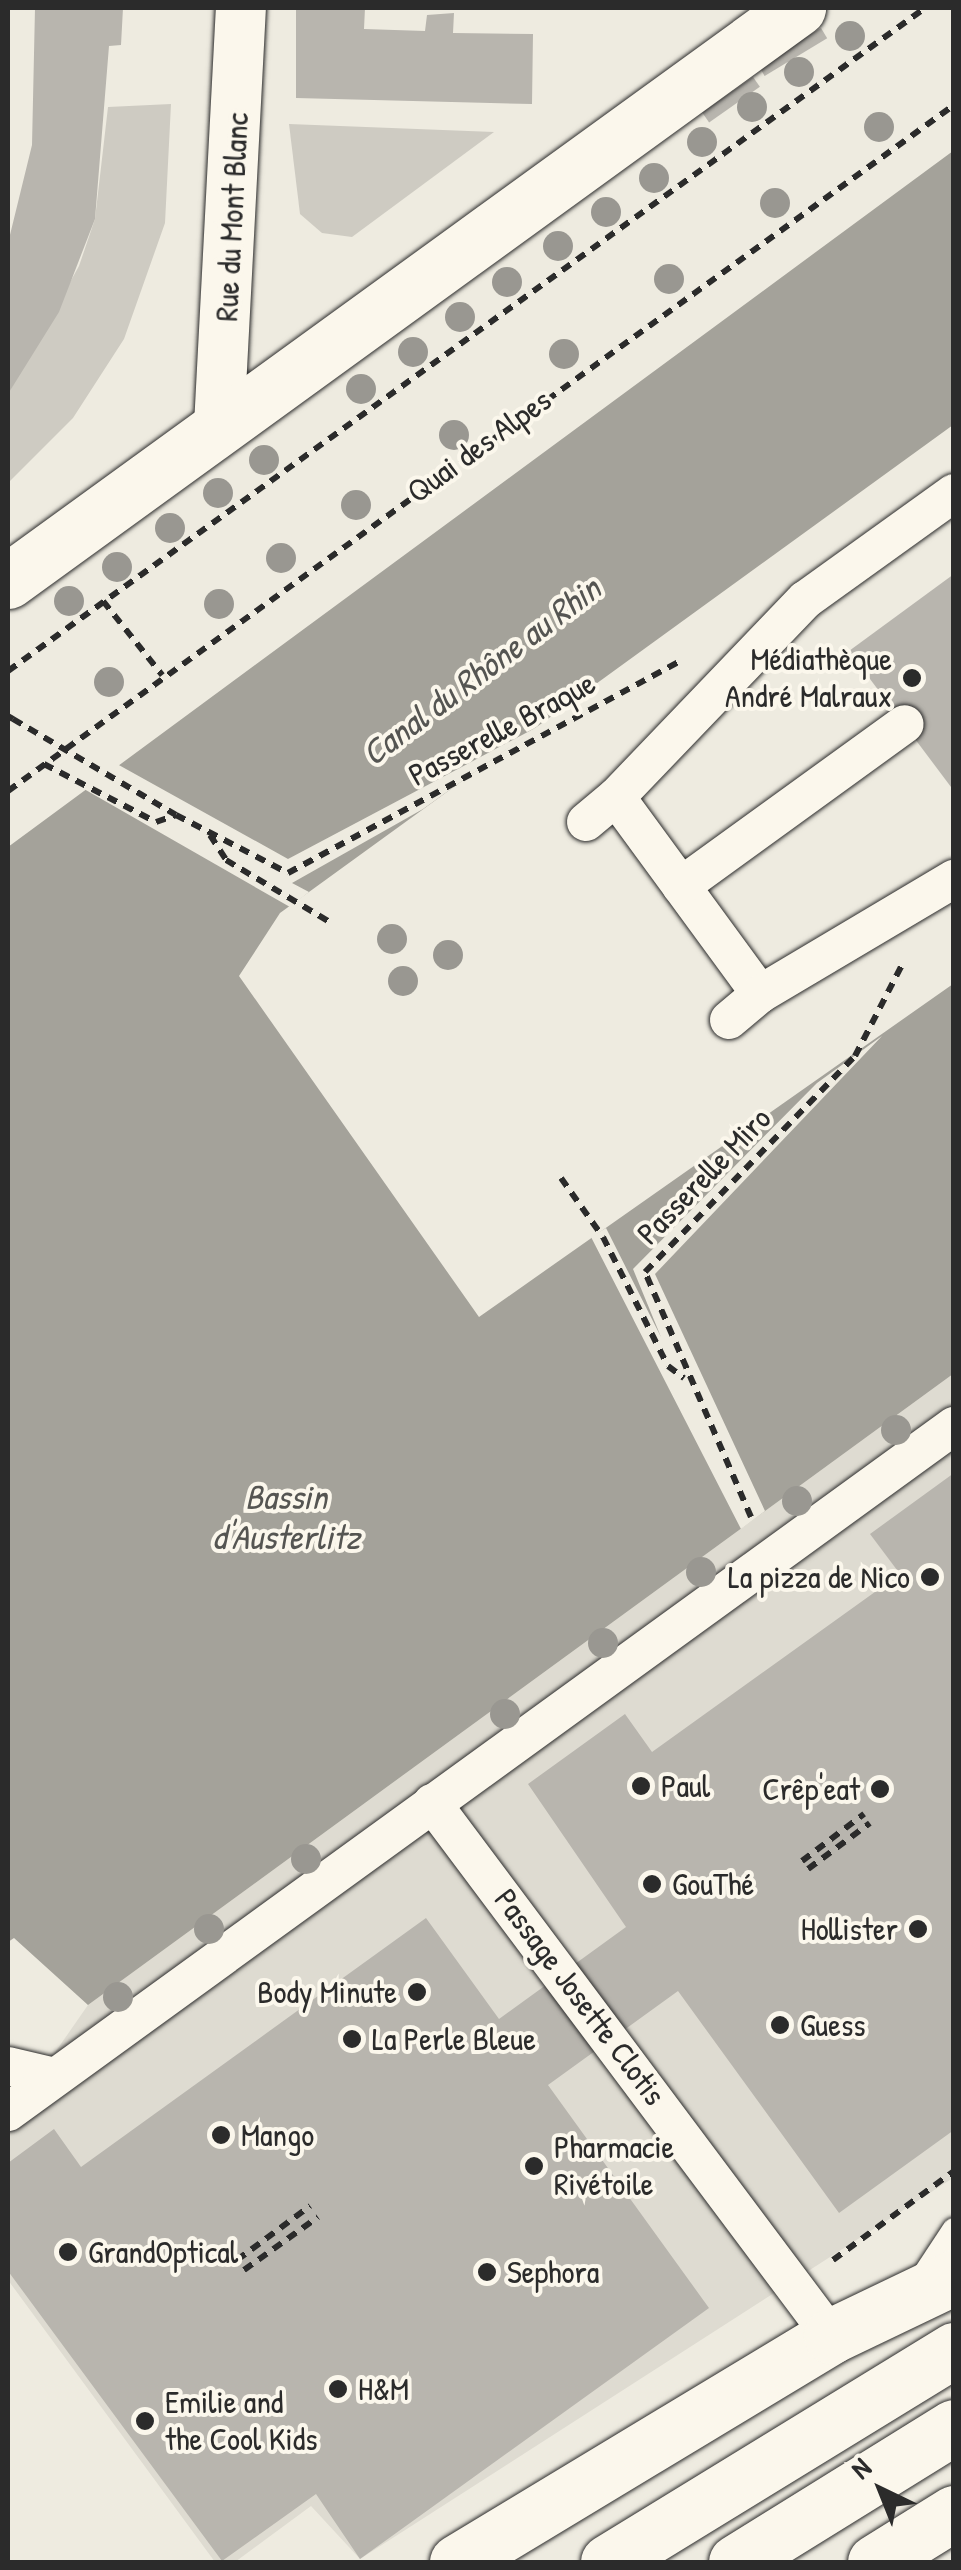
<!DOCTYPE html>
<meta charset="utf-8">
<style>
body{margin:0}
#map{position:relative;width:961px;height:2570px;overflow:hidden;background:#eeebe0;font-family:"Patrick Hand",sans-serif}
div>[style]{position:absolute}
.built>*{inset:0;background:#dedbd1}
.green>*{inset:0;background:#cecbc2}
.water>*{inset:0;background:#a4a29a}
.pier>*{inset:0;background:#eeebe0}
.building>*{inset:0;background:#b8b5ae;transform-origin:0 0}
.path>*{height:6px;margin-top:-3px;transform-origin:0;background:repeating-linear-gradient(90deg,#2b2b2b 0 10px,transparent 0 18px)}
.roads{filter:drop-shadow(0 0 2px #2b2b2b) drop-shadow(0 0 2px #2b2b2b)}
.service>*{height:25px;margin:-12.5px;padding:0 12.5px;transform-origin:12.5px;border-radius:12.5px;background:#fbf7ec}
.pedestrian>*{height:38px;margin:-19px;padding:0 19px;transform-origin:19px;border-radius:19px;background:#fbf7ec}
.minor>*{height:50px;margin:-25px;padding:0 25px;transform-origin:25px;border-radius:25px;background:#fbf7ec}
.secondary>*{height:55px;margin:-27.5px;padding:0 27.5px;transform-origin:27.5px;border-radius:27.5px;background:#fbf7ec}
.primary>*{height:55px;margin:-27.5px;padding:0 27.5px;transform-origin:27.5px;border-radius:27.5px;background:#fbf7ec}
.trunk>*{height:55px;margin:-27.5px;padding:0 27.5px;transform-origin:27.5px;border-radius:27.5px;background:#fbf7ec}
.path-bridge>*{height:6px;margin-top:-3px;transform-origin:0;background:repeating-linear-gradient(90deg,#2b2b2b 0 10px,transparent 0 18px)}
.trees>*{width:30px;height:30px;margin:-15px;border-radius:50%;background:#999791}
.dots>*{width:28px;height:28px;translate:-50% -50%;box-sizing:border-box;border:5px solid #fbf7ec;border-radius:50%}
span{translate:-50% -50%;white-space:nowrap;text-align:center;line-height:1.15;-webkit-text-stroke:8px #fbf7ec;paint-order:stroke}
.street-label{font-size:32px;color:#2b2b2b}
.poi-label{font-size:32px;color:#2b2b2b}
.right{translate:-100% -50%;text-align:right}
.left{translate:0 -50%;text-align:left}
.water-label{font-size:35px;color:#555552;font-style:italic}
.frame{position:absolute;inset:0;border:10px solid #2b2b2b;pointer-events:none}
.north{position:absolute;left:831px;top:2440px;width:100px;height:100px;-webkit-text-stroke:8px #fbf7ec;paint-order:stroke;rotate:317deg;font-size:28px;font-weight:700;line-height:40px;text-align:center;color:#2b2b2b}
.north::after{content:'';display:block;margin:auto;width:35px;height:45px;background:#2b2b2b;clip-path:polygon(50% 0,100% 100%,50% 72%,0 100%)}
</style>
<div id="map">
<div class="built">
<i style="clip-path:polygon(953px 1374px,953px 2178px,360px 2559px,311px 2506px,235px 2562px,215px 2562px,8px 2280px,8px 2120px,88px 2005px)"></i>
</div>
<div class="green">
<i style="clip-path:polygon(171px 104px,165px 223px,124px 339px,73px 418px,8px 483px,8px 394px,79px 266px,95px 219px,108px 107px)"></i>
<i style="clip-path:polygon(289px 124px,494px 132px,352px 237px,322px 233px,300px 214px)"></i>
</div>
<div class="water">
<i style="clip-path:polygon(953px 151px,953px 425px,280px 913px,239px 976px,479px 1317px,953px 984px,953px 1374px,88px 2005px,14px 1938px,8px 1942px,8px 847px)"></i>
</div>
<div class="pier">
<i style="clip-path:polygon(539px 726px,423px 809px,292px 883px,309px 892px,290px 907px,84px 789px,117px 764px,288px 859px)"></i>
<i style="clip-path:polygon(882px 1036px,655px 1274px,765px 1511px,741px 1529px,591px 1237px,606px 1228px,661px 1337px,633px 1269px,817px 1083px)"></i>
</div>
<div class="building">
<i style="clip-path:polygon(35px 8px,123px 8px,121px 45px,109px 46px,95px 219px,59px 312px,8px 394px,8px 243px,32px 145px)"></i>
<i style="clip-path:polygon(296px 8px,365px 8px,364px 29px,425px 31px,427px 15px,454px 13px,453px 33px,533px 34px,532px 104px,296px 98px)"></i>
<i style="left:821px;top:28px;width:12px;height:73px;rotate:59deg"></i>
<i style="left:753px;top:77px;width:12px;height:62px;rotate:55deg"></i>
<i style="clip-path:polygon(954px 574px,954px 791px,849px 651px)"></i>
<i style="clip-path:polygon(954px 1473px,954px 2130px,839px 2213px,678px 1991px,548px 2085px,709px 2308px,360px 2559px,316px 2494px,222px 2561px,8px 2271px,8px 2163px,54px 2129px,81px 2167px,426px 1918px,499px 2019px,626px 1927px,528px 1784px,625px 1714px,652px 1752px,900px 1574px,870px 1534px)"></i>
</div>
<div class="path">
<i style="left:103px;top:601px;width:95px;rotate:51.4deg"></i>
<i style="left:8px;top:671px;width:1132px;rotate:-35.87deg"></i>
<i style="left:8px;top:716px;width:6px;rotate:31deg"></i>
<i style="left:44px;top:764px;width:126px;rotate:27.4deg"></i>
<i style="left:156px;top:822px;width:21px;rotate:-19deg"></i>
<i style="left:176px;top:815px;width:126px;rotate:27.4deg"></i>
<i style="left:288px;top:873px;width:443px;rotate:-28.4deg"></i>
<i style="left:8px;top:791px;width:1169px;rotate:-35.95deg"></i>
<i style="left:210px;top:835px;width:30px;rotate:57deg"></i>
<i style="left:226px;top:860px;width:125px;rotate:30.9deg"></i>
<i style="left:561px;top:1178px;width:72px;rotate:54.6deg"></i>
<i style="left:603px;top:1237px;width:144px;rotate:63.3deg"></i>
<i style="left:668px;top:1366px;width:20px;rotate:37deg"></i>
<i style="left:751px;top:1517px;width:267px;rotate:-113.4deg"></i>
<i style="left:645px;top:1272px;width:301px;rotate:-45.8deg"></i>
<i style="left:855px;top:1056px;width:105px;rotate:-62.7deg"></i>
<i style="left:802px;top:1861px;width:78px;rotate:-37.2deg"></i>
<i style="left:808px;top:1869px;width:77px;rotate:-36.6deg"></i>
<i style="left:237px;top:2260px;width:91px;rotate:-36.5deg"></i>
<i style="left:833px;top:2260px;width:150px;rotate:-36.3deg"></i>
<i style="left:244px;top:2270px;width:91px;rotate:-35.6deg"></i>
</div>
<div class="roads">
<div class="service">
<i style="left:921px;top:2280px;width:60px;rotate:-56.6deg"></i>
</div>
<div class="pedestrian">
<i style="left:954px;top:493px;width:183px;rotate:144.3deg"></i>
<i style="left:805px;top:600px;width:273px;rotate:133.8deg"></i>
<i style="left:616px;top:797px;width:244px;rotate:53.8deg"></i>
<i style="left:760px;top:994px;width:226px;rotate:-30.7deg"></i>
<i style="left:586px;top:822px;width:39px;rotate:-40deg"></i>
<i style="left:681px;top:886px;width:276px;rotate:-35.9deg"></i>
<i style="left:729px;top:1020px;width:40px;rotate:-40deg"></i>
<i style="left:432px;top:1803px;width:666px;rotate:53.18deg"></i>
<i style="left:8px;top:2066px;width:48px;rotate:13.2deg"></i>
<i style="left:8px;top:2112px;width:1169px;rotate:-35.95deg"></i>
</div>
<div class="minor">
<i style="left:219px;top:426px;width:419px;rotate:-87deg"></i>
</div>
<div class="secondary">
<i style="left:8px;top:581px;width:976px;rotate:-35.95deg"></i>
</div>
<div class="primary">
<i style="left:457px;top:2562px;width:437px;rotate:-31.1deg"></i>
<i style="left:831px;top:2336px;width:136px;rotate:-25.6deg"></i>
<i style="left:875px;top:2562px;width:93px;rotate:-31.8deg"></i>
</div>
<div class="trunk">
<i style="left:608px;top:2562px;width:406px;rotate:-31.5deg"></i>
<i style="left:736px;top:2562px;width:256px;rotate:-31.8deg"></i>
</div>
</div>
<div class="path-bridge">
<i style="left:13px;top:719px;width:189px;rotate:30.5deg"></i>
</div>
<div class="trees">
<i style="left:850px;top:36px"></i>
<i style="left:799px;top:72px"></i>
<i style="left:752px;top:107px"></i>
<i style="left:879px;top:127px"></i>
<i style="left:702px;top:142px"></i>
<i style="left:654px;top:178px"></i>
<i style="left:775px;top:203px"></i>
<i style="left:606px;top:212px"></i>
<i style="left:558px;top:246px"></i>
<i style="left:669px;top:279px"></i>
<i style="left:507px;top:282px"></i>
<i style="left:460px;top:317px"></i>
<i style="left:413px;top:352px"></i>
<i style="left:564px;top:354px"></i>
<i style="left:361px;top:389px"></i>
<i style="left:454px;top:435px"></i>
<i style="left:264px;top:460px"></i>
<i style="left:218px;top:493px"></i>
<i style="left:356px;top:505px"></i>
<i style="left:170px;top:528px"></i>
<i style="left:281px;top:558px"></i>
<i style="left:117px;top:567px"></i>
<i style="left:69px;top:601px"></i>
<i style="left:219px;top:604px"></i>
<i style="left:109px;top:682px"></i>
<i style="left:392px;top:939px"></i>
<i style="left:448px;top:955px"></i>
<i style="left:403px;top:981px"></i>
<i style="left:896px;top:1430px"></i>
<i style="left:797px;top:1501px"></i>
<i style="left:701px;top:1572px"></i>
<i style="left:603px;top:1643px"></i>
<i style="left:505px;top:1714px"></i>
<i style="left:306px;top:1859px"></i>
<i style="left:209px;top:1929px"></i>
<i style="left:118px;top:1997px"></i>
</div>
<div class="dots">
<i style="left:912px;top:678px;background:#2b2b2b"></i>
<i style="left:930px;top:1577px;background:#2b2b2b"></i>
<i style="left:641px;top:1786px;background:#2b2b2b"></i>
<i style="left:880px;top:1789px;background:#2b2b2b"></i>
<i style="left:652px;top:1884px;background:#2b2b2b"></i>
<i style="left:918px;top:1929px;background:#2b2b2b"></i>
<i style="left:417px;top:1992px;background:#2b2b2b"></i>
<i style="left:780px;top:2025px;background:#2b2b2b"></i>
<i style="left:352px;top:2039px;background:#2b2b2b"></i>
<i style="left:221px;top:2135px;background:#2b2b2b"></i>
<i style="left:534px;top:2166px;background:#2b2b2b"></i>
<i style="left:68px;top:2252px;background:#2b2b2b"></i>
<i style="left:487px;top:2272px;background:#2b2b2b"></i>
<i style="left:338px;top:2389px;background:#2b2b2b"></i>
<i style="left:145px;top:2421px;background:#2b2b2b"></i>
</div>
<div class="street-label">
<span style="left:232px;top:217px;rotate:-87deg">Rue du Mont Blanc</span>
<span style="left:479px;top:446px;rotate:-36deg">Quai des Alpes</span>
<span style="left:502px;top:729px;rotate:-28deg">Passerelle Braque</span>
<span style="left:704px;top:1176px;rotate:-46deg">Passerelle Miro</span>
<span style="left:580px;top:1997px;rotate:53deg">Passage Josette Clotis</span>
</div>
<div class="poi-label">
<span class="right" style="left:892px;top:678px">Médiathèque<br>André Malraux</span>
<span class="right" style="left:910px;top:1577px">La pizza de Nico</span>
<span class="left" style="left:661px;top:1786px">Paul</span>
<span class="right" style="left:860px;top:1789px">Crêp'eat</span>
<span class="left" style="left:672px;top:1884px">GouThé</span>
<span class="right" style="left:898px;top:1929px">Hollister</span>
<span class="right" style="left:397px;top:1992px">Body Minute</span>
<span class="left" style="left:800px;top:2025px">Guess</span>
<span class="left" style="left:372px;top:2039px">La Perle Bleue</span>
<span class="left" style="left:241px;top:2135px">Mango</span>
<span class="left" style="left:554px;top:2166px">Pharmacie<br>Rivétoile</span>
<span class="left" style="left:88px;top:2252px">GrandOptical</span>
<span class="left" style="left:507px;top:2272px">Sephora</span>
<span class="left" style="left:358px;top:2389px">H&amp;M</span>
<span class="left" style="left:165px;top:2421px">Emilie and<br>the Cool Kids</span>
</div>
<div class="water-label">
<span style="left:481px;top:671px;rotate:-37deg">Canal du Rhône au Rhin</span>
<span style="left:286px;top:1517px">Bassin<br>d'Austerlitz</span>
</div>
<div class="frame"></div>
<div class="north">N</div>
</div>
